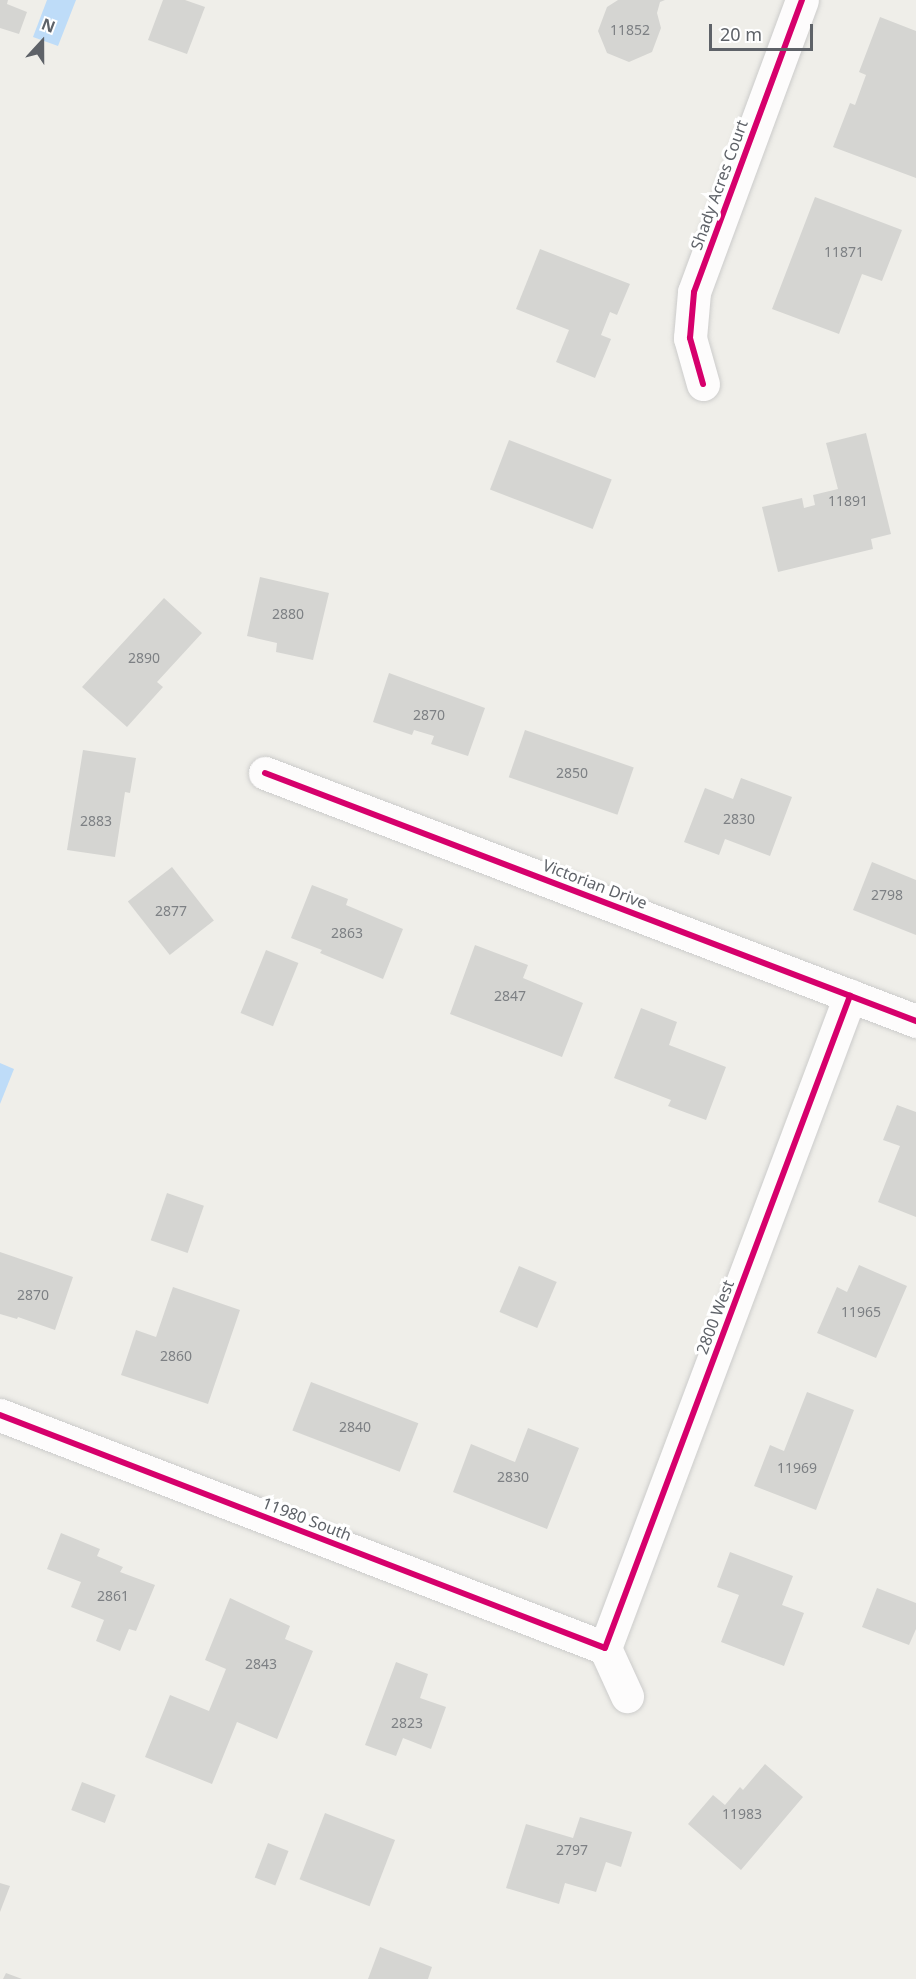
<!DOCTYPE html>
<style>
body{margin:0}
#map{position:relative;width:916px;height:1979px;overflow:hidden;background:#efeee9;font-family:"Noto Sans",sans-serif}
div>[style]{position:absolute}
.water>*{inset:0;background:#bedcf8}
.building>*{inset:0;background:#d5d5d2;transform-origin:0 0}
.roads{filter:drop-shadow(0 0 2px #cccccb) drop-shadow(0 0 2px #cccccb)}
.minor>*{height:33px;margin:-16.5px;padding:0 16.5px;transform-origin:16.5px;border-radius:16.5px;background:#fdfcfc}
.cycleway>*{height:6px;margin:-3px;padding:0 3px;transform-origin:3px;border-radius:3px;background:#d6006c}
span{translate:-50% -50%;white-space:nowrap;text-align:center;line-height:1.15;-webkit-text-stroke:6px #fff;paint-order:stroke}
.number-label{font-size:14px;color:#7d8084}
.number-label span{-webkit-text-stroke-width:0}
.street-label{font-size:16px;color:#5e6268}
.north{position:absolute;left:12px;top:12px;width:60px;height:60px;-webkit-text-stroke:4px #fff;paint-order:stroke;rotate:21deg;font-size:16px;font-weight:700;line-height:24px;text-align:center;color:#5e6268}
.north::after{content:'';display:block;margin:auto;width:21px;height:27px;background:#5e6268;clip-path:polygon(50% 0,100% 100%,50% 72%,0 100%)}
.scale{position:absolute;left:709px;top:24px;width:104px;height:27px;box-sizing:border-box;border:3px solid #5e6268;border-top:0;padding-left:8px;font-size:18px;line-height:21px;white-space:nowrap;color:#5e6268;-webkit-text-stroke:4px #fff;paint-order:stroke}
</style>
<div id="map">
<div class="water">
<i style="clip-path:polygon(47px 0,76px 0,58px 46px,33px 37px)"></i>
<i style="clip-path:polygon(0 1063px,14px 1069px,0 1104px)"></i>
</div>
<div class="building">
<i style="clip-path:polygon(0 0,8px 0,7px 4px,27px 12px,19px 34px,0 28px)"></i>
<i style="clip-path:polygon(163px 0,185px 0,205px 7px,187px 54px,148px 40px)"></i>
<i style="clip-path:polygon(618px 0,665px 0,660px 2px,657px 13px,661px 28px,652px 52px,629px 62px,607px 53px,598px 31px,607px 7px)"></i>
<i style="clip-path:polygon(880px 17px,916px 31px,916px 178px,833px 147px,850px 103px,855px 105px,866px 75px,859px 72px)"></i>
<i style="clip-path:polygon(815px 197px,902px 230px,882px 281px,862px 274px,839px 334px,772px 309px)"></i>
<i style="clip-path:polygon(540px 249px,630px 284px,617px 315px,610px 312px,601px 335px,611px 339px,595px 378px,556px 362px,569px 330px,516px 309px)"></i>
<i style="clip-path:polygon(866px 433px,891px 534px,871px 539px,873px 549px,778px 572px,762px 507px,802px 498px,804px 508px,815px 505px,813px 495px,838px 489px,826px 443px)"></i>
<i style="left:509px;top:440px;width:110px;height:53px;rotate:21deg"></i>
<i style="clip-path:polygon(260px 577px,329px 593px,313px 660px,276px 652px,277px 643px,247px 636px)"></i>
<i style="clip-path:polygon(164px 598px,202px 633px,157px 682px,163px 687px,127px 727px,82px 687px)"></i>
<i style="clip-path:polygon(389px 673px,485px 708px,468px 756px,431px 744px,434px 736px,414px 730px,412px 735px,373px 722px)"></i>
<i style="left:525px;top:730px;width:115px;height:50px;rotate:19deg"></i>
<i style="clip-path:polygon(83px 750px,136px 758px,130px 793px,125px 792px,115px 857px,67px 850px)"></i>
<i style="clip-path:polygon(741px 778px,792px 797px,770px 856px,725px 839px,719px 855px,684px 842px,705px 788px,733px 799px)"></i>
<i style="clip-path:polygon(872px 862px,916px 880px,916px 935px,853px 910px)"></i>
<i style="left:172px;top:867px;width:68px;height:56px;rotate:52deg"></i>
<i style="clip-path:polygon(312px 885px,348px 899px,346px 905px,403px 929px,383px 979px,320px 953px,322px 950px,291px 938px)"></i>
<i style="clip-path:polygon(475px 945px,528px 965px,523px 978px,583px 1003px,562px 1057px,450px 1014px)"></i>
<i style="left:266px;top:950px;width:35px;height:68px;rotate:22deg"></i>
<i style="clip-path:polygon(641px 1008px,677px 1022px,669px 1045px,726px 1067px,706px 1120px,668px 1106px,671px 1100px,614px 1078px)"></i>
<i style="clip-path:polygon(897px 1105px,916px 1112px,916px 1217px,878px 1202px,900px 1146px,883px 1140px)"></i>
<i style="left:167px;top:1193px;width:39px;height:50px;rotate:19deg"></i>
<i style="clip-path:polygon(0 1252px,73px 1277px,55px 1330px,18px 1317px,17px 1319px,0 1314px)"></i>
<i style="clip-path:polygon(859px 1265px,907px 1286px,876px 1358px,817px 1333px,837px 1287px,847px 1292px)"></i>
<i style="left:519px;top:1266px;width:41px;height:50px;rotate:23deg"></i>
<i style="clip-path:polygon(173px 1287px,240px 1310px,208px 1404px,121px 1375px,136px 1330px,156px 1337px)"></i>
<i style="left:311px;top:1382px;width:115px;height:52px;rotate:21deg"></i>
<i style="clip-path:polygon(807px 1392px,854px 1410px,816px 1510px,754px 1486px,770px 1445px,784px 1451px)"></i>
<i style="clip-path:polygon(528px 1428px,579px 1448px,547px 1529px,453px 1492px,471px 1444px,515px 1462px)"></i>
<i style="clip-path:polygon(61px 1533px,100px 1549px,97px 1556px,123px 1567px,120px 1572px,155px 1585px,136px 1631px,129px 1629px,120px 1651px,96px 1641px,104px 1620px,71px 1607px,81px 1582px,47px 1569px)"></i>
<i style="clip-path:polygon(730px 1552px,793px 1576px,782px 1605px,804px 1613px,784px 1666px,721px 1642px,739px 1595px,717px 1587px)"></i>
<i style="clip-path:polygon(877px 1588px,916px 1603px,916px 1629px,909px 1645px,862px 1627px)"></i>
<i style="clip-path:polygon(230px 1598px,290px 1626px,285px 1639px,313px 1651px,277px 1739px,237px 1722px,212px 1784px,145px 1757px,170px 1695px,209px 1711px,226px 1669px,205px 1660px)"></i>
<i style="clip-path:polygon(396px 1662px,428px 1674px,420px 1698px,446px 1707px,431px 1749px,403px 1738px,396px 1756px,365px 1745px)"></i>
<i style="clip-path:polygon(765px 1764px,803px 1797px,741px 1870px,688px 1824px,713px 1795px,725px 1805px,740px 1787px,743px 1790px)"></i>
<i style="left:82px;top:1782px;width:36px;height:30px;rotate:21deg"></i>
<i style="left:325px;top:1813px;width:75px;height:71px;rotate:21deg"></i>
<i style="clip-path:polygon(580px 1817px,632px 1832px,621px 1867px,606px 1862px,596px 1892px,565px 1883px,559px 1904px,506px 1888px,526px 1824px,573px 1838px)"></i>
<i style="left:268px;top:1843px;width:22px;height:37px;rotate:21deg"></i>
<i style="clip-path:polygon(0 1883px,10px 1886px,0 1912px)"></i>
<i style="clip-path:polygon(380px 1947px,432px 1967px,428px 1979px,368px 1979px)"></i>
<i style="clip-path:polygon(6px 1973px,22px 1979px,3px 1979px)"></i>
</div>
<div class="roads">
<div class="minor">
<i style="left:703px;top:384px;width:48px;rotate:-105.8deg"></i>
<i style="left:690px;top:338px;width:46px;rotate:-85deg"></i>
<i style="left:694px;top:292px;width:311px;rotate:-69.7deg"></i>
<i style="left:265px;top:773px;width:697px;rotate:20.85deg"></i>
<i style="left:0;top:1415px;width:648px;rotate:21.06deg"></i>
<i style="left:605px;top:1648px;width:697px;rotate:-69.41deg"></i>
<i style="left:605px;top:1648px;width:53px;rotate:65.4deg"></i>
</div>
</div>
<div class="cycleway">
<i style="left:703px;top:384px;width:48px;rotate:-105.8deg"></i>
<i style="left:690px;top:338px;width:46px;rotate:-85deg"></i>
<i style="left:694px;top:292px;width:311px;rotate:-69.7deg"></i>
<i style="left:265px;top:773px;width:697px;rotate:20.85deg"></i>
<i style="left:0;top:1415px;width:648px;rotate:21.06deg"></i>
<i style="left:605px;top:1648px;width:697px;rotate:-69.41deg"></i>
</div>
<div class="number-label">
<span style="left:630px;top:30px">11852</span>
<span style="left:844px;top:252px">11871</span>
<span style="left:848px;top:501px">11891</span>
<span style="left:288px;top:614px">2880</span>
<span style="left:144px;top:658px">2890</span>
<span style="left:429px;top:715px">2870</span>
<span style="left:572px;top:773px">2850</span>
<span style="left:739px;top:819px">2830</span>
<span style="left:96px;top:821px">2883</span>
<span style="left:887px;top:895px">2798</span>
<span style="left:171px;top:911px">2877</span>
<span style="left:347px;top:933px">2863</span>
<span style="left:510px;top:996px">2847</span>
<span style="left:33px;top:1295px">2870</span>
<span style="left:861px;top:1312px">11965</span>
<span style="left:176px;top:1356px">2860</span>
<span style="left:355px;top:1427px">2840</span>
<span style="left:797px;top:1468px">11969</span>
<span style="left:513px;top:1477px">2830</span>
<span style="left:113px;top:1596px">2861</span>
<span style="left:261px;top:1664px">2843</span>
<span style="left:407px;top:1723px">2823</span>
<span style="left:742px;top:1814px">11983</span>
<span style="left:572px;top:1850px">2797</span>
</div>
<div class="street-label">
<span style="left:719px;top:185px;rotate:-70deg">Shady Acres Court</span>
<span style="left:595px;top:884px;rotate:21deg">Victorian Drive</span>
<span style="left:715px;top:1317px;rotate:-69deg">2800 West</span>
<span style="left:307px;top:1519px;rotate:21deg">11980 South</span>
</div>
<div class="north">N</div>
<div class="scale">20 m</div>
</div>
